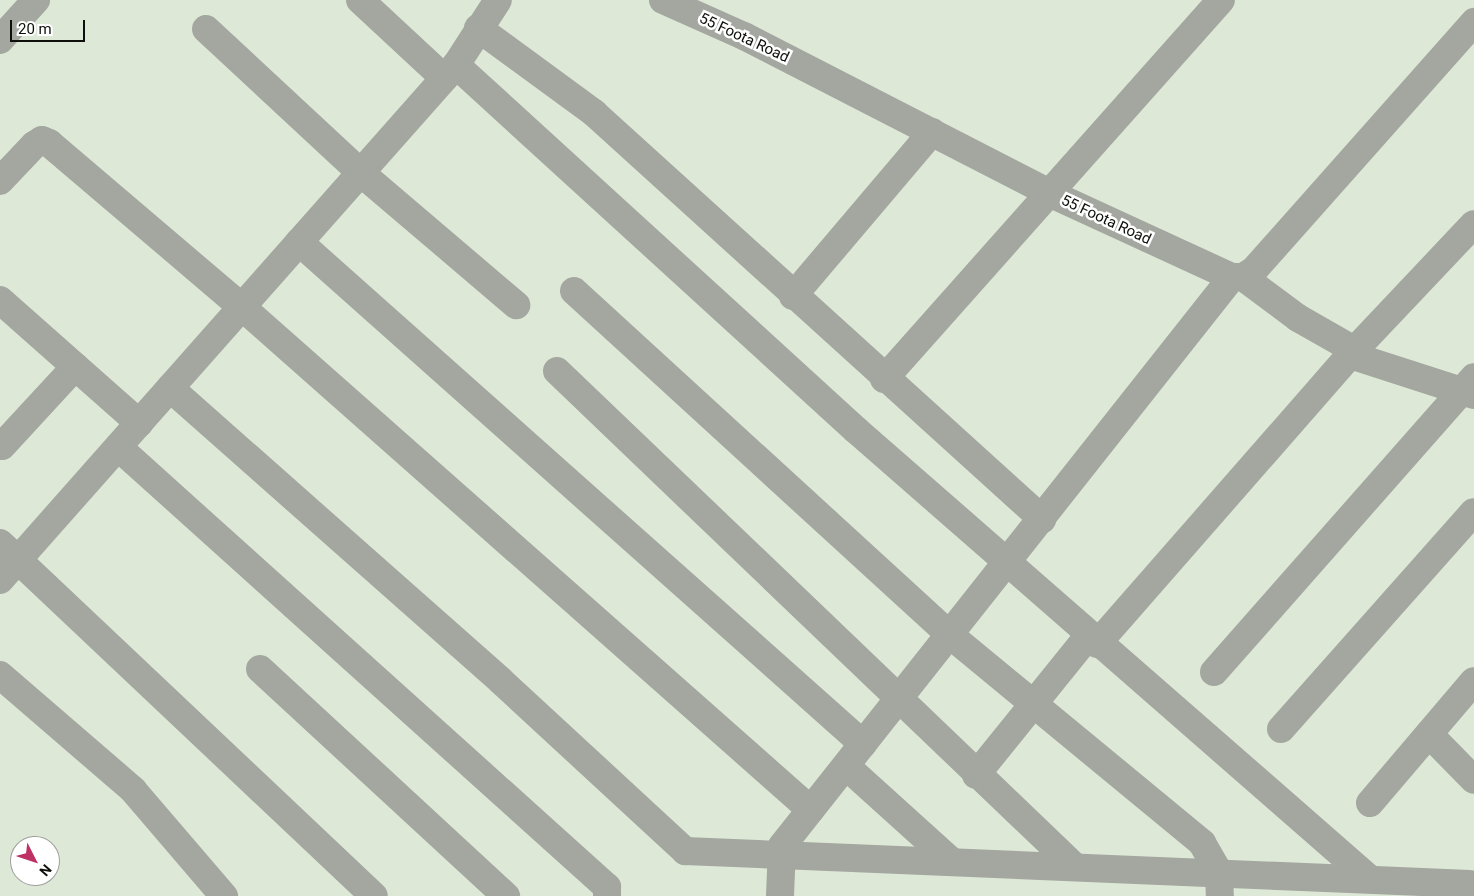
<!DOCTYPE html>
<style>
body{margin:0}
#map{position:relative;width:1474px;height:896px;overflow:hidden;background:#dee8d7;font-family:Roboto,sans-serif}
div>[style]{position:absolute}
.minor>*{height:28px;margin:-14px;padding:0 14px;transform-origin:14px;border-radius:14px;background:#a3a7a0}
.tertiary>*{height:28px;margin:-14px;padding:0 14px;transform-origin:14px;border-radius:14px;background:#a3a7a0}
span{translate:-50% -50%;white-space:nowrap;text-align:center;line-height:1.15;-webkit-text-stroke:5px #fff;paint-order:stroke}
.street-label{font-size:15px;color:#0d0f0a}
.north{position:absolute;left:10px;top:836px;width:50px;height:50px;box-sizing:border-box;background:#fff;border:1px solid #9e9f9d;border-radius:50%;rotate:131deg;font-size:14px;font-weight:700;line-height:20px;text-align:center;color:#0d0f0a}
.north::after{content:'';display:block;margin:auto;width:18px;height:22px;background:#bd3164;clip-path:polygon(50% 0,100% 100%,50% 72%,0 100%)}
.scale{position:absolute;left:10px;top:20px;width:75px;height:22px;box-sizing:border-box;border:2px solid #0d0f0a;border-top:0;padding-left:6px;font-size:15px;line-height:18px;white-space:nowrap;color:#0d0f0a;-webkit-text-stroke:4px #fff;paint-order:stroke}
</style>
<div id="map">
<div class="minor">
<i style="left:360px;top:0;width:115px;rotate:42.9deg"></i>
<i style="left:478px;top:28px;width:144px;rotate:36.2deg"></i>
<i style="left:594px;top:113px;width:605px;rotate:42.18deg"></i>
<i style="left:206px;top:29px;width:212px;rotate:42.9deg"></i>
<i style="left:361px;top:173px;width:204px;rotate:40.4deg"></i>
<i style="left:0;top:40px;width:54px;rotate:-48deg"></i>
<i style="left:456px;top:65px;width:542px;rotate:42.38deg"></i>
<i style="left:856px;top:430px;width:682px;rotate:41.14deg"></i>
<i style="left:0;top:181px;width:50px;rotate:-46.6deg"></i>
<i style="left:34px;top:145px;width:9px;rotate:-32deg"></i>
<i style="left:42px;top:140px;width:8px;rotate:23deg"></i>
<i style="left:49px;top:143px;width:253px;rotate:40.4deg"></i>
<i style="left:242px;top:307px;width:759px;rotate:41.48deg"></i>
<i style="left:299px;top:242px;width:755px;rotate:41.67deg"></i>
<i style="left:1243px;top:277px;width:69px;rotate:36.7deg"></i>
<i style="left:1298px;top:318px;width:67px;rotate:29.6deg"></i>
<i style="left:574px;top:291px;width:510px;rotate:42.46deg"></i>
<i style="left:950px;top:635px;width:327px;rotate:39.5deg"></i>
<i style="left:1202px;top:843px;width:34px;rotate:60deg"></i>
<i style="left:1219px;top:872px;width:24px;rotate:88deg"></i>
<i style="left:793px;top:296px;width:215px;rotate:-49.7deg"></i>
<i style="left:0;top:300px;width:186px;rotate:41.5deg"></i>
<i style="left:1350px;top:355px;width:130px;rotate:17.9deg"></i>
<i style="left:557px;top:371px;width:714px;rotate:43.75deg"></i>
<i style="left:884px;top:379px;width:507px;rotate:-48.36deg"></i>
<i style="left:170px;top:388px;width:442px;rotate:41.5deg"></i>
<i style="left:501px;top:681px;width:251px;rotate:42.7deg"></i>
<i style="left:685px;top:851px;width:785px;rotate:2.41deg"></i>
<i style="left:2px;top:446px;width:108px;rotate:-47.3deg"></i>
<i style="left:118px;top:447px;width:658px;rotate:41.98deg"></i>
<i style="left:607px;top:887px;width:9px;rotate:90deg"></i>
<i style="left:0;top:543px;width:514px;rotate:43.35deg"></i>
<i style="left:0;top:580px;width:688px;rotate:-48.48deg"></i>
<i style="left:456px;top:65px;width:77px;rotate:-57.1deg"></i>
<i style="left:1097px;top:644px;width:384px;rotate:-48.8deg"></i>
<i style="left:1350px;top:355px;width:180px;rotate:-46.6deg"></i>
<i style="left:260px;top:669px;width:335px;rotate:42.7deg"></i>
<i style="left:1214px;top:672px;width:393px;rotate:-48.6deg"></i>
<i style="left:0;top:675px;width:176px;rotate:40.8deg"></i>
<i style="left:133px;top:790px;width:140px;rotate:49.4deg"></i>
<i style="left:1281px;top:729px;width:290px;rotate:-48.4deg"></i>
<i style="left:1429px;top:734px;width:64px;rotate:45.6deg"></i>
<i style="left:846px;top:766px;width:140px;rotate:42.1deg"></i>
<i style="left:976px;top:775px;width:179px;rotate:-51.1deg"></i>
<i style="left:1370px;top:803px;width:160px;rotate:-49.6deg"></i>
<i style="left:780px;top:896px;width:50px;rotate:-87.7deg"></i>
<i style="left:782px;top:846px;width:725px;rotate:-51.66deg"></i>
</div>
<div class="tertiary">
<i style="left:663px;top:0;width:89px;rotate:24deg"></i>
<i style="left:744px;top:36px;width:343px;rotate:27.2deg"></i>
<i style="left:1049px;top:193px;width:201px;rotate:24.7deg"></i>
<i style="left:1232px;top:277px;width:11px"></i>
<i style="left:1243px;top:277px;width:13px;rotate:-32deg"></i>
<i style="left:1254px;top:270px;width:332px;rotate:-48.4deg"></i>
</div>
<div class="street-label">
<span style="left:744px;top:38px;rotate:25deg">55 Foota Road</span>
<span style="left:1106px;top:220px;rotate:25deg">55 Foota Road</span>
</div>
<div class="north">N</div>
<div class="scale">20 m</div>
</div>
